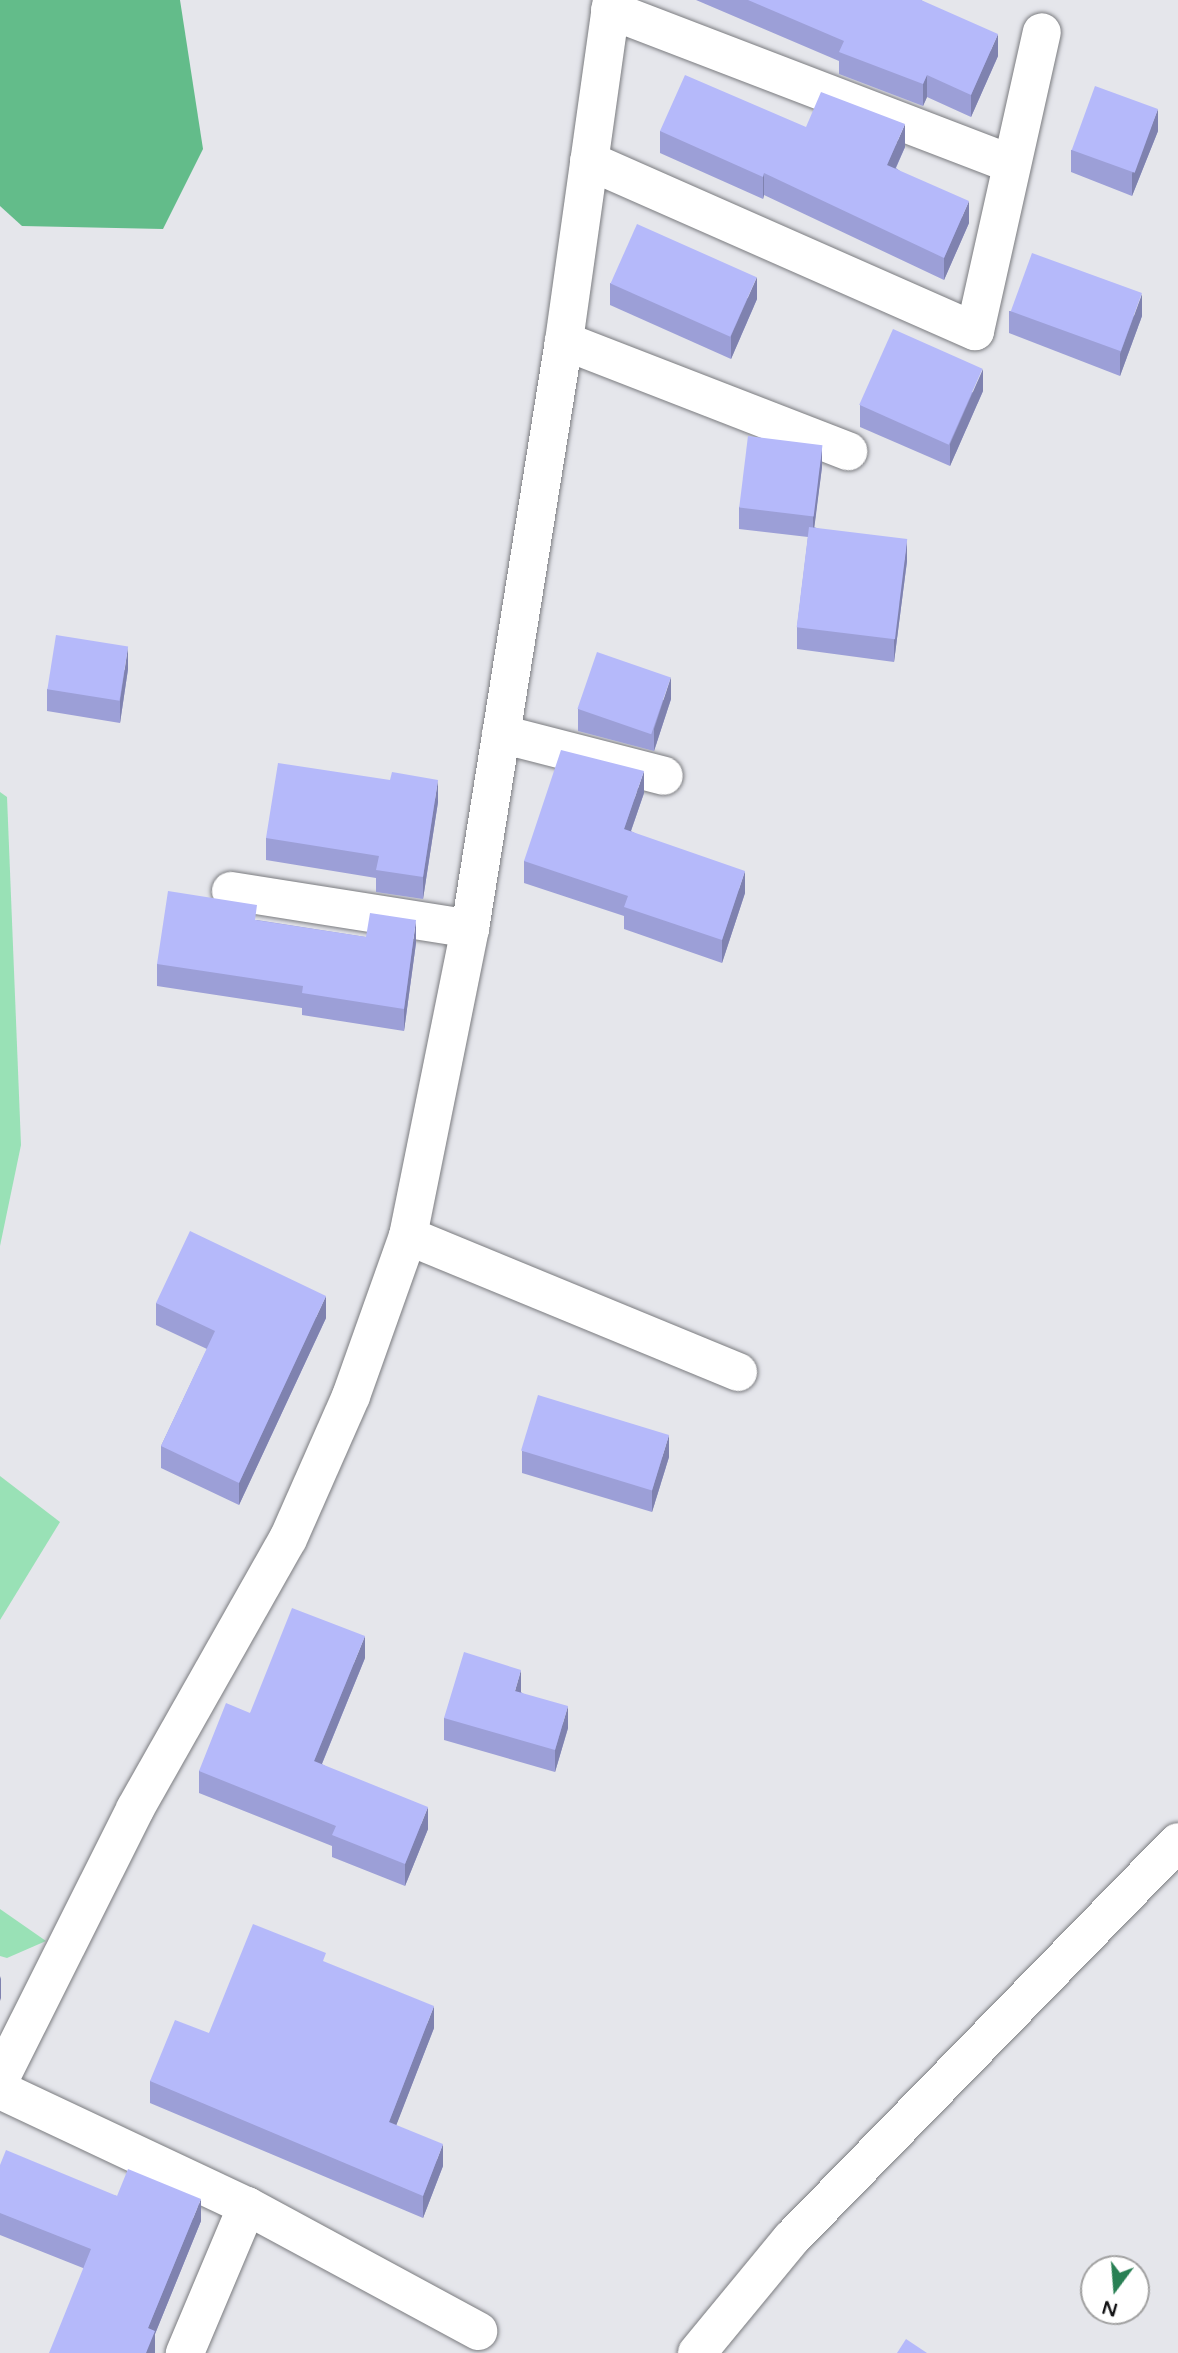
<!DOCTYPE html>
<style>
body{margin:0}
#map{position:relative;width:1178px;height:2353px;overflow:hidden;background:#e5e6eb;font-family:"Varela Round",sans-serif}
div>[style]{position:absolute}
.green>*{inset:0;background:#99e1b6}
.water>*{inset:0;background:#63bc8a}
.roads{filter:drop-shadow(0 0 2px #7b7c80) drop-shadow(0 0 2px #7b7c80)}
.minor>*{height:38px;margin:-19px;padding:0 19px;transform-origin:19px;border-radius:19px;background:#fff}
.wall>*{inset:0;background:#9c9fd7}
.shaded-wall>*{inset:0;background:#7f82af}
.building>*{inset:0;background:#b5b9fa;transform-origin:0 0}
span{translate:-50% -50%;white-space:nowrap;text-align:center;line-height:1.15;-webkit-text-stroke:7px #fff;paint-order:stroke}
.north{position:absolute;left:1080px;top:2255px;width:70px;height:70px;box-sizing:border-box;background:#fff;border:2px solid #a1a1a1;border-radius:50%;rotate:196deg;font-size:19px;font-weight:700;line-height:28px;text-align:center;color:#131315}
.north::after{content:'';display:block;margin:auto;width:24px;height:32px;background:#298054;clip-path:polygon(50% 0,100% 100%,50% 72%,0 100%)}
</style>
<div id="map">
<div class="green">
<i style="clip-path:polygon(0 792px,7px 797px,21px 1145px,0 1246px)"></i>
<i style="clip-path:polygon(0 1476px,60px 1522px,0 1620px)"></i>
<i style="clip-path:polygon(0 1909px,46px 1941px,7px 1958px,0 1956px)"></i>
</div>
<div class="water">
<i style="clip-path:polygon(0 0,180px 0,203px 149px,163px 229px,22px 226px,0 206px)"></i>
</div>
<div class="roads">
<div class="minor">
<i style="left:610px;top:10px;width:430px;rotate:21deg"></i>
<i style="left:589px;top:161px;width:422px;rotate:23.8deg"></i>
<i style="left:975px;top:331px;width:306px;rotate:-77.4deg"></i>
<i style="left:564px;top:341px;width:305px;rotate:21.2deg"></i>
<i style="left:501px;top:734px;width:168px;rotate:14.4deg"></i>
<i style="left:231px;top:891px;width:242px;rotate:9deg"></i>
<i style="left:408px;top:1236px;width:357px;rotate:22.4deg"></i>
<i style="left:0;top:2079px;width:302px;rotate:-63.4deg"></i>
<i style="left:135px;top:1809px;width:310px;rotate:-60.5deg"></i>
<i style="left:288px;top:1539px;width:156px;rotate:-66.2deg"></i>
<i style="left:351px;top:1396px;width:170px;rotate:-70.4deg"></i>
<i style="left:408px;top:1236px;width:313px;rotate:-78.6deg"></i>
<i style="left:470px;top:929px;width:595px;rotate:-80.92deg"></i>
<i style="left:564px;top:341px;width:344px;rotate:-82deg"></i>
<i style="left:0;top:2090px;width:273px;rotate:25.2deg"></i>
<i style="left:247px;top:2206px;width:160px;rotate:112.9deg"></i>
<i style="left:247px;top:2206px;width:263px;rotate:28.4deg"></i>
<i style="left:697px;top:2353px;width:148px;rotate:-50.5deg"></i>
<i style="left:791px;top:2239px;width:554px;rotate:-45.73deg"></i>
</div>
</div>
<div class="wall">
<i style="clip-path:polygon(696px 0,921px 0,998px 56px,971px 117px,927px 97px,923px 106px,839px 74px,839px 61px)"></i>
<i style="clip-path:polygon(806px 127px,905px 147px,896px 168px,969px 223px,944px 280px,764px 195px,763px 199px,660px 153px,660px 131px)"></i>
<i style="clip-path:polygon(1158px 131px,1132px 196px,1071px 172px,1071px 150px)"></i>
<i style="clip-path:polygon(610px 283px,757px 299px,731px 359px,610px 305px)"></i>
<i style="clip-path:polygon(1009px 311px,1142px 316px,1120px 376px,1009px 333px)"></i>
<i style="clip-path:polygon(983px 391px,950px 466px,860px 427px,860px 405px)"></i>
<i style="clip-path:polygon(822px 467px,814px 527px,907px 561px,894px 662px,797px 649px,797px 627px,808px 537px,739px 529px,739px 507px)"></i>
<i style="clip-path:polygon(128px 669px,120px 723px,47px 711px,47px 689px)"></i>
<i style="clip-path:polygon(671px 699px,654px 751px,578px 731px,578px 709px)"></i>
<i style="clip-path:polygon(390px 780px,438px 802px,423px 899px,376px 892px,376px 878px,266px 860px,266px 838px)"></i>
<i style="clip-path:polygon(644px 793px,631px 831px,745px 893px,722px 963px,624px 929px,624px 916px,524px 883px,524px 861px)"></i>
<i style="clip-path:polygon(257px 920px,366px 937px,416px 943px,404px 1031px,302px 1015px,302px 1008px,157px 986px,157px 964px)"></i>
<i style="clip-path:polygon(156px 1303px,326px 1318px,239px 1505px,161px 1468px,161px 1446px,207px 1349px,156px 1325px)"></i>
<i style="clip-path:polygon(522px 1451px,669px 1457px,652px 1512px,522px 1473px)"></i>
<i style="clip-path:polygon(365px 1658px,322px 1764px,428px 1829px,405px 1886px,332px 1857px,332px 1846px,199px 1793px,199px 1771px,250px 1713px)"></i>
<i style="clip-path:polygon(521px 1692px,568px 1728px,555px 1772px,444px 1740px,444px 1718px)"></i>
<i style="clip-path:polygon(326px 1963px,434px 2028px,396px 2125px,443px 2166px,423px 2218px,150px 2103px,150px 2081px,209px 2033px)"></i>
<i style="clip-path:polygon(0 2165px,117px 2196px,201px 2221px,155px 2334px,155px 2353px,83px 2268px,0 2235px)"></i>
</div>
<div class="shaded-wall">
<i style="clip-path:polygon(998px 34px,998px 56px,971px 117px,971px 95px)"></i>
<i style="clip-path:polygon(927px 75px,927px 97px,923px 106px,923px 84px)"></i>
<i style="clip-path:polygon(1158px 109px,1158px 131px,1132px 196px,1132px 174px)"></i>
<i style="clip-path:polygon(905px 124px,905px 147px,887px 187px,887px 165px)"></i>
<i style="clip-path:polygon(764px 173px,764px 195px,763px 199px,763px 177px)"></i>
<i style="clip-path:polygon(969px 201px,969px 223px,944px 280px,944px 258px)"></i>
<i style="clip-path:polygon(757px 277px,757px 299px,731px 359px,731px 336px)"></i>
<i style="clip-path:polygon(1142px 294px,1142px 316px,1120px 376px,1120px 354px)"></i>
<i style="clip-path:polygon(983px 369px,983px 391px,950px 466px,950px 444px)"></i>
<i style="clip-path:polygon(822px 445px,822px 467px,813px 538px,813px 516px)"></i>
<i style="clip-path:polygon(907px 539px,907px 561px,894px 662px,894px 640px)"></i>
<i style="clip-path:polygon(128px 647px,128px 669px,120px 723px,120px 701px)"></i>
<i style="clip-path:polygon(671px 677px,671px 699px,654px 751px,654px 729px)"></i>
<i style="clip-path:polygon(644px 771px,644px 793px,624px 851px,624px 829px)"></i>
<i style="clip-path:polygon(438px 780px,438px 802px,423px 899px,423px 877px)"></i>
<i style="clip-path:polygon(745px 871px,745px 893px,722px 963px,722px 940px)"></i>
<i style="clip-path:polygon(416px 920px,416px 943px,404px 1031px,404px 1009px)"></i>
<i style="clip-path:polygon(326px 1296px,326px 1318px,239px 1505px,239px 1483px)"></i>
<i style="clip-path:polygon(669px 1435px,669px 1457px,652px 1512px,652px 1490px)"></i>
<i style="clip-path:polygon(365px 1636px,365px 1658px,314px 1783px,314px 1761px)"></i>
<i style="clip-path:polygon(521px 1670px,521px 1692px,515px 1713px,515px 1691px)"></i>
<i style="clip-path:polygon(568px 1706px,568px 1728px,555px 1772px,555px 1750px)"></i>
<i style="clip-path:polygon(428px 1807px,428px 1829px,405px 1886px,405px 1864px)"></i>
<i style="clip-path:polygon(1px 1976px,1px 1998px,0 2001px,0 1979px)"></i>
<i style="clip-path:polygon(434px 2006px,434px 2028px,389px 2144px,389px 2122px)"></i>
<i style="clip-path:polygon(443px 2144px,443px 2166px,423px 2218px,423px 2196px)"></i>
<i style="clip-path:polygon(201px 2199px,201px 2221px,155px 2334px,155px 2353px,146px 2353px,148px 2328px)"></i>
</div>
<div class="building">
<i style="clip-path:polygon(748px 0,921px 0,998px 34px,971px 95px,927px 75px,923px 84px,839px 52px,844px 41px)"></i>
<i style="clip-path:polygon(685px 75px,806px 127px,821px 92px,905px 124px,887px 165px,969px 201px,944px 258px,764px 173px,763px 177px,660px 131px)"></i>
<i style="left:1095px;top:86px;width:67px;height:68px;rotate:20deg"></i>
<i style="left:637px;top:224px;width:131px;height:65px;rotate:24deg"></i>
<i style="left:1032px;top:253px;width:117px;height:62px;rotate:20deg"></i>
<i style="left:893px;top:329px;width:98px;height:83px;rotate:24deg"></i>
<i style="left:748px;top:436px;width:75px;height:72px;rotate:7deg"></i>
<i style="left:809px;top:527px;width:99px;height:101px;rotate:7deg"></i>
<i style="left:56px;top:635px;width:73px;height:55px;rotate:9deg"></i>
<i style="left:597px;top:652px;width:78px;height:60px;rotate:19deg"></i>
<i style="clip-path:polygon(561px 750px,644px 771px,624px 829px,745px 871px,722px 940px,624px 907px,628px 896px,524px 861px)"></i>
<i style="clip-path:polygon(278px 763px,390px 780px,392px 772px,438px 780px,423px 877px,376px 870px,379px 856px,266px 838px)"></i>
<i style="clip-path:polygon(168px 891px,257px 905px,255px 920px,366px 937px,370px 913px,416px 920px,404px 1009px,302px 993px,303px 986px,157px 964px)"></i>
<i style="clip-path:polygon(190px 1231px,326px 1296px,239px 1483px,161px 1446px,215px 1331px,156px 1303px)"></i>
<i style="left:538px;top:1395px;width:137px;height:58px;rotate:17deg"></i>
<i style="clip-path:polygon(292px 1608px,365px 1636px,314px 1761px,428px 1807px,405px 1864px,332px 1835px,336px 1826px,199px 1771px,226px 1703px,250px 1713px)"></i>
<i style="clip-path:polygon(464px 1652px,521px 1670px,515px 1691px,568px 1706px,555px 1750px,444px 1718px)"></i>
<i style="clip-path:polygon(253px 1924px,326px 1953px,323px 1961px,434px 2006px,389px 2122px,443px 2144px,423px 2196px,150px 2081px,175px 2020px,209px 2033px)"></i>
<i style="clip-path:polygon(6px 2150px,117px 2196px,128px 2169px,201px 2199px,148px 2328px,155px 2331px,146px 2353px,49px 2353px,91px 2249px,0 2213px,0 2165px)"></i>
<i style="clip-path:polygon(906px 2339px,927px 2353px,897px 2353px)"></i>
</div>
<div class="north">N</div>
</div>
